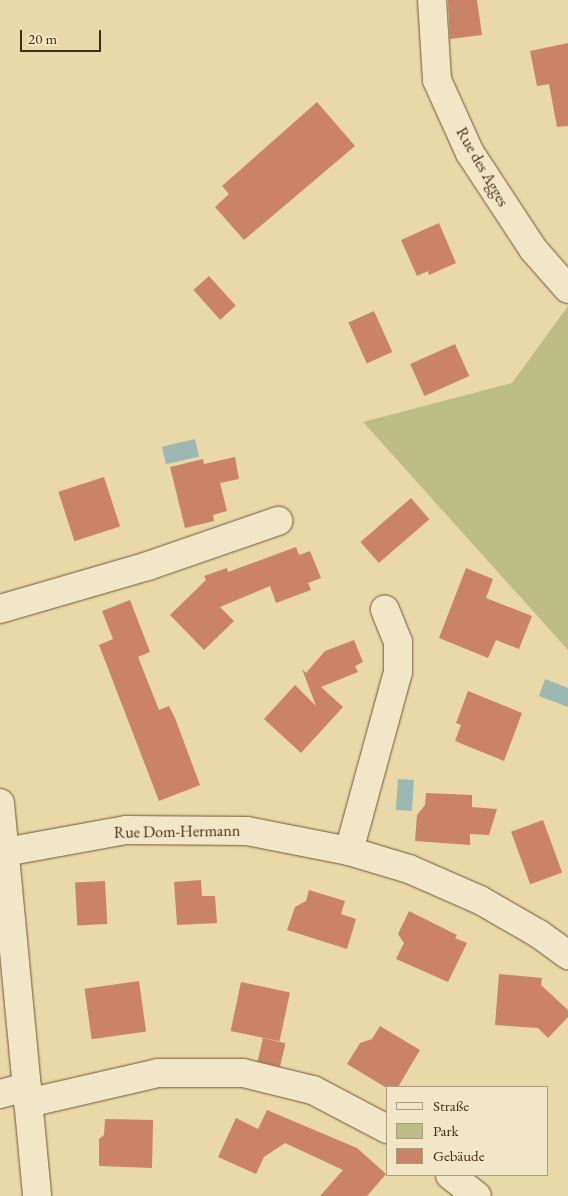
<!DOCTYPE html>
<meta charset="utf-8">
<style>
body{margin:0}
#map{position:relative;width:568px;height:1196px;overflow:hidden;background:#e9d8a8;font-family:"EB Garamond",serif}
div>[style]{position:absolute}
.green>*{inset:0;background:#bcbd84}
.water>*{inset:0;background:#9bb8b2;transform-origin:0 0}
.building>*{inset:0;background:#cb8368;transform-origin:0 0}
.roads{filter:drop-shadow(0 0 1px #6c5738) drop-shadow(0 0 1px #6c5738)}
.minor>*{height:28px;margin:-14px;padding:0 14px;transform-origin:14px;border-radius:14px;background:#f1e6c6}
span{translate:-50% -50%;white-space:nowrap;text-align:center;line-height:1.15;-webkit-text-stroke:4px #f1e6c6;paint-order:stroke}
.street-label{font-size:16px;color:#432c12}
.legend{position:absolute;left:386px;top:1086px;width:162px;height:90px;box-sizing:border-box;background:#f1e6c6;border:1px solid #ab9c7e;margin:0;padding:6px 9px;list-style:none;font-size:15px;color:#432c12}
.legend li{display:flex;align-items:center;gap:10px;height:25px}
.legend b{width:25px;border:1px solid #ab9c7e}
.scale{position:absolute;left:20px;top:30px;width:81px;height:22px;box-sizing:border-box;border:2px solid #432c12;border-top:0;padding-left:6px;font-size:15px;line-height:18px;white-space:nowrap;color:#432c12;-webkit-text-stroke:4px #f1e6c6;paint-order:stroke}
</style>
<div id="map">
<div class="green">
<i style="clip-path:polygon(568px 306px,568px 650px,363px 422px,512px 383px)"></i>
</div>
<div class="water">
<i style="left:195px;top:439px;width:18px;height:34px;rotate:77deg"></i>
<i style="clip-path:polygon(545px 679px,568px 688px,568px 707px,539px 696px)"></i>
<i style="left:398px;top:779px;width:16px;height:31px;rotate:4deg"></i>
</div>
<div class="building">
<i style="clip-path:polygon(448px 0,477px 0,482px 35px,450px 39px)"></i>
<i style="clip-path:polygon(568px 43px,568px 126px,557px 127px,549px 84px,537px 86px,530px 51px)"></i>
<i style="clip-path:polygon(317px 102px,355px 146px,244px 240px,215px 207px,229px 194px,222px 186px)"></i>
<i style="clip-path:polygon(439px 223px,456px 263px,429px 275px,428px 271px,417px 276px,401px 240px)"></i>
<i style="left:209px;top:276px;width:40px;height:21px;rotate:48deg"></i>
<i style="left:374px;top:311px;width:45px;height:28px;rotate:66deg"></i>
<i style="left:455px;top:344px;width:35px;height:49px;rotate:66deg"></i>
<i style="clip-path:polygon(235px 457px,239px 479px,220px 483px,227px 511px,213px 515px,214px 521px,185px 528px,170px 467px,203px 459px,204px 464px)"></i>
<i style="left:104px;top:477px;width:52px;height:48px;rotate:72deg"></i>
<i style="left:411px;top:498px;width:28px;height:67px;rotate:49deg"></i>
<i style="clip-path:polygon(296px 547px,299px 555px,310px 551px,321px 578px,308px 583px,311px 590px,276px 603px,270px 586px,220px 607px,234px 621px,204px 650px,170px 615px,206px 580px,204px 576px,227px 568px,228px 572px)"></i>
<i style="clip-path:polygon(466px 568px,493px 579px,486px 598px,532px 616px,519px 649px,496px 640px,488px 658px,439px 638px)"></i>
<i style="clip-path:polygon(130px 600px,150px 652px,138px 657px,159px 710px,169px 706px,175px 718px,200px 785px,159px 801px,99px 645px,113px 639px,102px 611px)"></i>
<i style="clip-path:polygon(354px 640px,363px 662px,355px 666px,358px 672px,321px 687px,343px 707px,301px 753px,264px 719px,295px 685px,316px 706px,302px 669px,306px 673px,325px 651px)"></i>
<i style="clip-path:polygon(468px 691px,522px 713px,504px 761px,455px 741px,461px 725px,456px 723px)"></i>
<i style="clip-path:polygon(426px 793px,472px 795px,472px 807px,497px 809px,489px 835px,470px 834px,470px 845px,415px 841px,417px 815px,425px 805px)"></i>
<i style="left:543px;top:820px;width:56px;height:34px;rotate:70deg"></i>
<i style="clip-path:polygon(201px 880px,202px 896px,215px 896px,217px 923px,177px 925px,174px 882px)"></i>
<i style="left:105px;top:881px;width:43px;height:30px;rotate:87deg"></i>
<i style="clip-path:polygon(309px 890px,345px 901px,341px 914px,356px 919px,347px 949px,287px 930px,295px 907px,306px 901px)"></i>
<i style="clip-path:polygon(409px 911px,457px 935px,455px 938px,467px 943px,448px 982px,396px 959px,404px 943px,398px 934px)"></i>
<i style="clip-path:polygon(499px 974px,542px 978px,541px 985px,568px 1010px,568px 1017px,548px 1038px,538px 1028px,495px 1025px)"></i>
<i style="left:139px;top:981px;width:51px;height:55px;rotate:82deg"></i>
<i style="left:241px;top:982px;width:50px;height:50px;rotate:12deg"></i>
<i style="clip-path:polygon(380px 1026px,420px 1050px,398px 1087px,385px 1087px,347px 1064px,360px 1043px,372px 1039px)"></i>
<i style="left:263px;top:1038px;width:23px;height:24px;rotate:13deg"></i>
<i style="clip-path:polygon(267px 1110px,357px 1148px,386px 1174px,367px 1196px,320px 1196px,343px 1170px,285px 1143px,264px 1157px,256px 1174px,218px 1157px,236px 1118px,258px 1129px)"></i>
<i style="clip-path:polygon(105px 1119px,153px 1120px,152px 1168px,99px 1166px,99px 1139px,104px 1135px)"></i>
</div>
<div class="roads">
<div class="minor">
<i style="left:432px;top:0;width:80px;rotate:86.4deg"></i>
<i style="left:437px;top:80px;width:80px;rotate:65.7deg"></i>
<i style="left:470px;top:153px;width:115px;rotate:56.7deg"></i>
<i style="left:533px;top:249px;width:53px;rotate:48.8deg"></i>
<i style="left:0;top:609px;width:154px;rotate:-16.2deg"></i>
<i style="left:148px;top:566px;width:138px;rotate:-19.1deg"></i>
<i style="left:0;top:803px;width:395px;rotate:84.6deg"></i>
<i style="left:349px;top:851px;width:186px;rotate:-74.7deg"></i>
<i style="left:398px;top:672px;width:30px;rotate:-90deg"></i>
<i style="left:398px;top:642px;width:35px;rotate:-112deg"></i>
<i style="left:5px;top:852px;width:123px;rotate:-10.3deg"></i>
<i style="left:126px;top:830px;width:121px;rotate:0.5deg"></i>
<i style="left:247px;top:831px;width:104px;rotate:11.1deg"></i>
<i style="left:349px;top:851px;width:63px;rotate:16.7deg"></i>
<i style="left:409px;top:869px;width:77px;rotate:23.6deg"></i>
<i style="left:480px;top:900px;width:68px;rotate:30deg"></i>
<i style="left:539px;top:934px;width:36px;rotate:36deg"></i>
<i style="left:0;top:1094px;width:28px;rotate:-15deg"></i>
<i style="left:28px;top:1103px;width:133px;rotate:-13deg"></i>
<i style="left:158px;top:1073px;width:85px"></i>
<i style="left:243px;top:1073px;width:72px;rotate:13.7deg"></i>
<i style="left:313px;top:1090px;width:84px;rotate:27.8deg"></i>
<i style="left:450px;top:1175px;width:34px;rotate:38deg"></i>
</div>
</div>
<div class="street-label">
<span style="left:482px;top:167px;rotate:60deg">Rue des Agges</span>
<span style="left:177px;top:832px;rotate:-1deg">Rue Dom-Hermann</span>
</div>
<ul class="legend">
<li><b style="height:6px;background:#f1e6c6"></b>Straße</li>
<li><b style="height:14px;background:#bcbd84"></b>Park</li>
<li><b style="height:14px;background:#cb8368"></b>Gebäude</li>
</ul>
<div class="scale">20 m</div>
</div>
